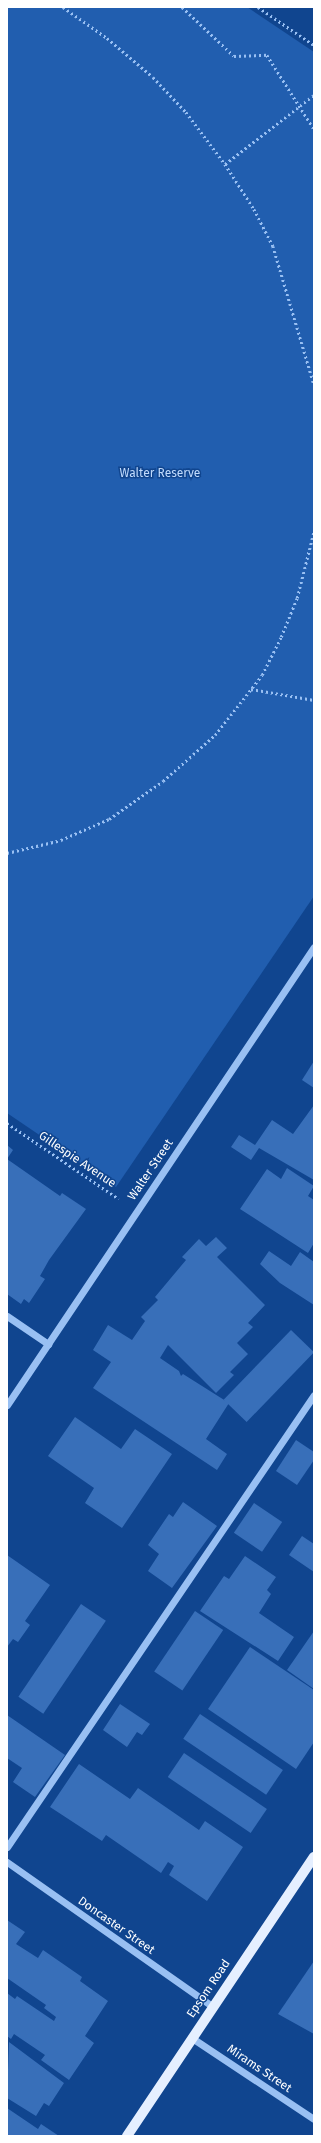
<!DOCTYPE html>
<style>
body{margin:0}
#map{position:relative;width:321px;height:2143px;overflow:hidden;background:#10458f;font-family:"Fira Sans",sans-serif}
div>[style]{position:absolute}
.green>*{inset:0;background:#215eaf}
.building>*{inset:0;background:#386fb9;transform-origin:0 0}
.path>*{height:2.5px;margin-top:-1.25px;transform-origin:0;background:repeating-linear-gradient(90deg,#99c0f3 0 2px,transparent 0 5px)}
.minor>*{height:7px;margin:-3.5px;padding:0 3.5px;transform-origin:3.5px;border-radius:3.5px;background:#99c0f3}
.major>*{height:10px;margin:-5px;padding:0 5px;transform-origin:5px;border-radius:5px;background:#e5efff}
span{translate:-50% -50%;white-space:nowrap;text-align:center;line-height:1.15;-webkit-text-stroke:3px #10458f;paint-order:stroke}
.park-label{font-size:12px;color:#c1dbfd}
.street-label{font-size:12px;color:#fff}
.frame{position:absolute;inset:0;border:8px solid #fff;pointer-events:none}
</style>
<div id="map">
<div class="green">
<i style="clip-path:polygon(7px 7px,247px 7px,314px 52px,314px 896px,116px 1187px,7px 1113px)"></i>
</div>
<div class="building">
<i style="clip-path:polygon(314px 1061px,314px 1088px,302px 1080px)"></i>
<i style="clip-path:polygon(314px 1105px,314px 1180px,259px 1148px,251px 1160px,231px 1147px,239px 1135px,255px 1145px,272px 1120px,293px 1134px)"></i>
<i style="clip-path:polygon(7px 1145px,13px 1150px,7px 1159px)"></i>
<i style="clip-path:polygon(7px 1159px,60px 1196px,62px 1193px,86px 1209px,49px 1260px,40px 1276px,45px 1279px,29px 1303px,24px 1299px,21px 1304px,7px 1294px)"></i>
<i style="clip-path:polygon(287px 1168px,314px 1186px,308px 1196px,314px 1200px,314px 1243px,308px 1253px,240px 1209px,267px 1169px,281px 1179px)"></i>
<i style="clip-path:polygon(216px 1237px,227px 1248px,217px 1257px,265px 1305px,248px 1323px,253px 1327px,237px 1343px,248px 1354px,230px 1372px,234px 1375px,216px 1393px,168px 1345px,160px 1358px,179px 1371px,181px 1376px,183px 1374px,229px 1403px,206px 1439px,227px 1454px,217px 1470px,93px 1388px,111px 1362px,93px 1350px,108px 1325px,132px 1340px,145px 1321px,141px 1317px,158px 1300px,155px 1297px,186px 1260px,182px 1257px,199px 1239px,206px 1246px)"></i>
<i style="clip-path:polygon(269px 1251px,291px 1266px,300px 1252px,314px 1262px,314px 1305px,280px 1283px,260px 1264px)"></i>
<i style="left:291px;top:1330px;width:32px;height:97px;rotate:44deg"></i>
<i style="clip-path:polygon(75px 1417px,121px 1449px,135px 1429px,172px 1454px,122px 1528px,85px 1503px,94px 1488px,48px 1456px)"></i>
<i style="clip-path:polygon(296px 1440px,314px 1452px,314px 1460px,297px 1485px,276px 1471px)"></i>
<i style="clip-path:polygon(183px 1502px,217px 1526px,172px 1588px,148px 1571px,159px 1554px,148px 1545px,169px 1514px,173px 1517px)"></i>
<i style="left:254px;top:1503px;width:34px;height:36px;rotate:34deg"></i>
<i style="clip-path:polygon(302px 1536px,314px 1544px,314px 1572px,289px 1555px)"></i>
<i style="clip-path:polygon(7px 1555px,50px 1585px,25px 1621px,30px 1625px,18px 1642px,13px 1639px,7px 1647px)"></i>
<i style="clip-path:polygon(245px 1556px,276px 1577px,267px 1590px,271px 1594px,259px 1613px,294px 1637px,278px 1661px,200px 1611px,224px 1576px,229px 1579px)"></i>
<i style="left:81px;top:1604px;width:30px;height:112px;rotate:34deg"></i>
<i style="left:195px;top:1611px;width:34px;height:73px;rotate:34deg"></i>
<i style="clip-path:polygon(314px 1631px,314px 1689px,287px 1670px)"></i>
<i style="clip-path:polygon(250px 1647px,314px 1690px,314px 1742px,296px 1769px,208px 1709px)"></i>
<i style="clip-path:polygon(120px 1704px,150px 1724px,142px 1735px,137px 1732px,127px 1747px,103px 1730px)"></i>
<i style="left:200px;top:1714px;width:100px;height:30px;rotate:34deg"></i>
<i style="clip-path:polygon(7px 1715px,65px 1755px,35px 1797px,13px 1782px,22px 1768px,7px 1758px)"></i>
<i style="left:184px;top:1753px;width:100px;height:29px;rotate:34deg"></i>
<i style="clip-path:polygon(79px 1764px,130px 1799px,138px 1788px,199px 1830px,205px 1821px,243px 1847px,207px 1901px,169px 1875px,174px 1866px,168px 1862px,161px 1873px,106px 1835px,102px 1841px,50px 1807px)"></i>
<i style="clip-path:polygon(7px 1920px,25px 1932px,16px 1944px,38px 1958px,43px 1950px,82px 1977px,80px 1981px,108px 2001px,85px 2036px,94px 2043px,69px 2080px,41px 2060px,45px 2055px,14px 2034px,11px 2039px,7px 2036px,7px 1993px,15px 1999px,17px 1996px,54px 2021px,56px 2017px,44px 2008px,46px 2005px,7px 1978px)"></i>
<i style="clip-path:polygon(314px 1961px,314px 2034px,278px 2014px)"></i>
<i style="clip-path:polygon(9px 2042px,64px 2083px,49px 2106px,44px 2103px,36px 2116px,7px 2098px)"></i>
<i style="clip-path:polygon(7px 2108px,38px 2129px,41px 2124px,59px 2136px,7px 2136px)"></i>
</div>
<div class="path">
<i style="left:63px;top:7px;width:54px;rotate:35.2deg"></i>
<i style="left:107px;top:38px;width:60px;rotate:40.3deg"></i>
<i style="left:153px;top:77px;width:48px;rotate:46.7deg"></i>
<i style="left:186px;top:112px;width:65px;rotate:53.1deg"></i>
<i style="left:225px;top:164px;width:54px;rotate:57.2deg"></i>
<i style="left:254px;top:209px;width:42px;rotate:62.8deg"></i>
<i style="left:273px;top:246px;width:144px;rotate:73.5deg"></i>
<i style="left:182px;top:7px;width:71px;rotate:43.3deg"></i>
<i style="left:234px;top:56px;width:33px;rotate:-2deg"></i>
<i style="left:267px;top:55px;width:88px;rotate:57.6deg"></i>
<i style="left:258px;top:7px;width:68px;rotate:34.2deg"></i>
<i style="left:225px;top:164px;width:113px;rotate:-37.8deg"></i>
<i style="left:251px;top:689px;width:64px;rotate:9.9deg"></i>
<i style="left:7px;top:853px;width:56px;rotate:-13.5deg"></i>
<i style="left:61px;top:840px;width:52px;rotate:-23.6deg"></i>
<i style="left:109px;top:819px;width:66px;rotate:-35.1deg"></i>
<i style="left:163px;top:781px;width:69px;rotate:-41.5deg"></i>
<i style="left:215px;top:735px;width:76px;rotate:-51.9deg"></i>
<i style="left:262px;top:675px;width:42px;rotate:-63.4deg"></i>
<i style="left:281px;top:637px;width:42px;rotate:-67.7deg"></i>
<i style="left:297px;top:598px;width:69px;rotate:-75.8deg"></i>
<i style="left:7px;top:1123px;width:135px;rotate:34.2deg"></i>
</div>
<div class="minor">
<i style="left:7px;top:1316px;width:50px;rotate:34.3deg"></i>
<i style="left:7px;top:1405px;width:551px;rotate:-56.17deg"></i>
<i style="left:7px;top:1847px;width:546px;rotate:-55.82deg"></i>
<i style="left:7px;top:1862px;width:252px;rotate:35.1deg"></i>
<i style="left:192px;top:2038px;width:146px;rotate:33.6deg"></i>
</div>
<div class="major">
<i style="left:127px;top:2136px;width:336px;rotate:-56.2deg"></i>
</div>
<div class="park-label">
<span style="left:160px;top:474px">Walter Reserve</span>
</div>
<div class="street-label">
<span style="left:77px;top:1160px;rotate:34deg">Gillespie Avenue</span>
<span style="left:151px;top:1170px;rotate:-56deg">Walter Street</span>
<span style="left:116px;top:1926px;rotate:35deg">Doncaster Street</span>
<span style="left:209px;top:1989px;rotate:-56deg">Epsom Road</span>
<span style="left:259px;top:2069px;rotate:34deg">Mirams Street</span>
</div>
<div class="frame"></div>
</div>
